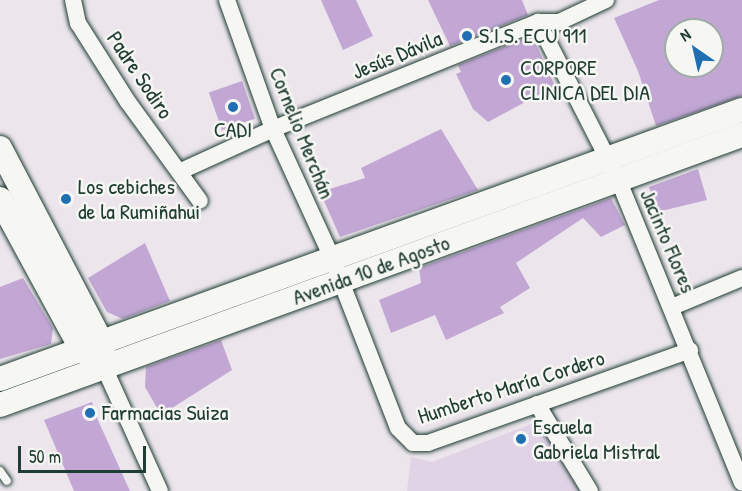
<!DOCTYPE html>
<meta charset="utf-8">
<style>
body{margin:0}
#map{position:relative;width:742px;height:491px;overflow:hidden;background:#ece6ec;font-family:"Patrick Hand",sans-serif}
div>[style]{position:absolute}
.built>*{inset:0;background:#dfd3e5}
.building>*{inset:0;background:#c2a7d5;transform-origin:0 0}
.roads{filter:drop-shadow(0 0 2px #1f3d34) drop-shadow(0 0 2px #1f3d34)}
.lane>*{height:8px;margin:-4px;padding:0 4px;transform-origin:4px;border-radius:4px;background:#f6f6f2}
.street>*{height:16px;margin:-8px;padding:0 8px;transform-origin:8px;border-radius:8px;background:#f6f6f2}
.secondary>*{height:24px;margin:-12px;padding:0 12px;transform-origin:12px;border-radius:12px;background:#f6f6f2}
.dots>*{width:16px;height:16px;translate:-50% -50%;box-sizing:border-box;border:3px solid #f6f6f2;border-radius:50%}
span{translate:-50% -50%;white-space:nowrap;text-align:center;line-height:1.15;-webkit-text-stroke:5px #f6f6f2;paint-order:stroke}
.poi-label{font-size:22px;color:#1f3d34}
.left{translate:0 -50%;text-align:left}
.street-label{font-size:22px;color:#1f3d34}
.north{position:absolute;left:664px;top:18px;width:60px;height:60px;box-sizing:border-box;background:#f6f6f2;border:2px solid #a0aca6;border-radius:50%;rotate:326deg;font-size:16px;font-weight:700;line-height:24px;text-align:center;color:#1f3d34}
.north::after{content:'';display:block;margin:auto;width:21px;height:27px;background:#1f6fb2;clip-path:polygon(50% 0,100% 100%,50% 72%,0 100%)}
.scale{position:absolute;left:18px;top:446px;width:128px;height:27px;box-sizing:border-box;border:3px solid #1f3d34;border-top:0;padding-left:8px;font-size:18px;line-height:21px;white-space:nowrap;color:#1f3d34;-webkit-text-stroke:4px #f6f6f2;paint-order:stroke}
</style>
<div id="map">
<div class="built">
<i style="clip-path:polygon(539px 421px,583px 491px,407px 491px,411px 457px,432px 462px)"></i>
</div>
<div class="building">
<i style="clip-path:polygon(321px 0,356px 0,373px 36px,343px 50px)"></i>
<i style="clip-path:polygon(428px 0,522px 0,528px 15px,450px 46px)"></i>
<i style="clip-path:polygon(evenodd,659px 0,742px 0,742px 96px,656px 126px,638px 71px,614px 18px,659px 0,676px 30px,712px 30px,712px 66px,676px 66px,676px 30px)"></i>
<i style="clip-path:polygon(532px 36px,555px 86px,488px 122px,473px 109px,456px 74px,461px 72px,458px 65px)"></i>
<i style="left:242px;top:81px;width:40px;height:35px;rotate:71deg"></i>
<i style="clip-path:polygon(441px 129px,478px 190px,340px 237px,320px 192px,365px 178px,361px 168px)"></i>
<i style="clip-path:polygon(698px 169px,707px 200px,657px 212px,649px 187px)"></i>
<i style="clip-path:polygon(611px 198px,625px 225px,601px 237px,583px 218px,516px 263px,530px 288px,500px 307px,504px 313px,446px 340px,435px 315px,391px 333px,379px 300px,421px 283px,419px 268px)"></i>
<i style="clip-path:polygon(145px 243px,170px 301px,123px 319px,107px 312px,88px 278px)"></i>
<i style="clip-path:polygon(23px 278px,53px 328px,51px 344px,0 359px,0 287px)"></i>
<i style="clip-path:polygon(221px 340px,232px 370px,161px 415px,145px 387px,146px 367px)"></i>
<i style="clip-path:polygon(92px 402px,97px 418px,130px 491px,74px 491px,44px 420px)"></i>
</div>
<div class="roads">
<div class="lane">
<i style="left:0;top:471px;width:12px;rotate:55deg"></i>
</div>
<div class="street">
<i style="left:73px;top:0;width:24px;rotate:78deg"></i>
<i style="left:78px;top:23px;width:93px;rotate:57.7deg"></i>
<i style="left:128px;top:102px;width:122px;rotate:54deg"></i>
<i style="left:227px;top:0;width:137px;rotate:70.4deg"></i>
<i style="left:273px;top:129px;width:142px;rotate:65.4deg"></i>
<i style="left:332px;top:258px;width:182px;rotate:68.8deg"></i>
<i style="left:398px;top:428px;width:21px;rotate:45deg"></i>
<i style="left:413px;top:443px;width:15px"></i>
<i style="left:428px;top:443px;width:278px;rotate:-19.5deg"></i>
<i style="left:538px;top:22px;width:176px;rotate:63deg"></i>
<i style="left:618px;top:179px;width:328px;rotate:67.8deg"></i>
<i style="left:181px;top:171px;width:101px;rotate:-24.5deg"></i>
<i style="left:273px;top:129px;width:286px;rotate:-22deg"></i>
<i style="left:538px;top:22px;width:21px"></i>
<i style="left:559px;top:22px;width:52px;rotate:-25.1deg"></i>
<i style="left:672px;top:307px;width:76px;rotate:-22.5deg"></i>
<i style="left:104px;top:367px;width:136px;rotate:65.7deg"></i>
<i style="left:537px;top:404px;width:102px;rotate:58.7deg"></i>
</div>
<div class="secondary">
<i style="left:0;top:148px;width:220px;rotate:62.4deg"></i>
<i style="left:102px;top:343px;width:14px;rotate:86deg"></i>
<i style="left:0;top:199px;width:172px;rotate:61.5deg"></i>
<i style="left:82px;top:350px;width:15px;rotate:37deg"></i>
<i style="left:0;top:379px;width:789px;rotate:-19.93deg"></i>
<i style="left:0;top:405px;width:790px;rotate:-20deg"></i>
</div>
</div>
<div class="dots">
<i style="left:467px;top:36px;background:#1f6fb2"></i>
<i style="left:506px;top:80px;background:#1f6fb2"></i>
<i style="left:233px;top:107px;background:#1f6fb2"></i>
<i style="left:66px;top:199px;background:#1f6fb2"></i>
<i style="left:90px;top:413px;background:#1f6fb2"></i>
<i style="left:521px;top:439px;background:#1f6fb2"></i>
</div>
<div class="poi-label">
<span class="left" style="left:479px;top:36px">S.I.S. ECU 911</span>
<span class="left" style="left:520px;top:80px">CORPORE<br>CLINICA DEL DIA</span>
<span style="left:233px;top:130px">CADI</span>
<span class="left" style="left:78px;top:199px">Los cebiches<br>de la Rumiñahui</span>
<span class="left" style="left:102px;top:413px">Farmacias Suiza</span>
<span class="left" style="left:533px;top:439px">Escuela<br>Gabriela Mistral</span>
</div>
<div class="street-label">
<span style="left:397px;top:55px;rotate:-22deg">Jesús Dávila</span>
<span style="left:140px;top:75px;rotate:56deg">Padre Sodiro</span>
<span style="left:302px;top:133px;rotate:68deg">Cornelio Merchán</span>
<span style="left:668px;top:241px;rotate:67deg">Jacinto Flores</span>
<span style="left:371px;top:270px;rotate:-20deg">Avenida 10 de Agosto</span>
<span style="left:511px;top:387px;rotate:-18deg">Humberto María Cordero</span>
</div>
<div class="north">N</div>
<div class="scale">50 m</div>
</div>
